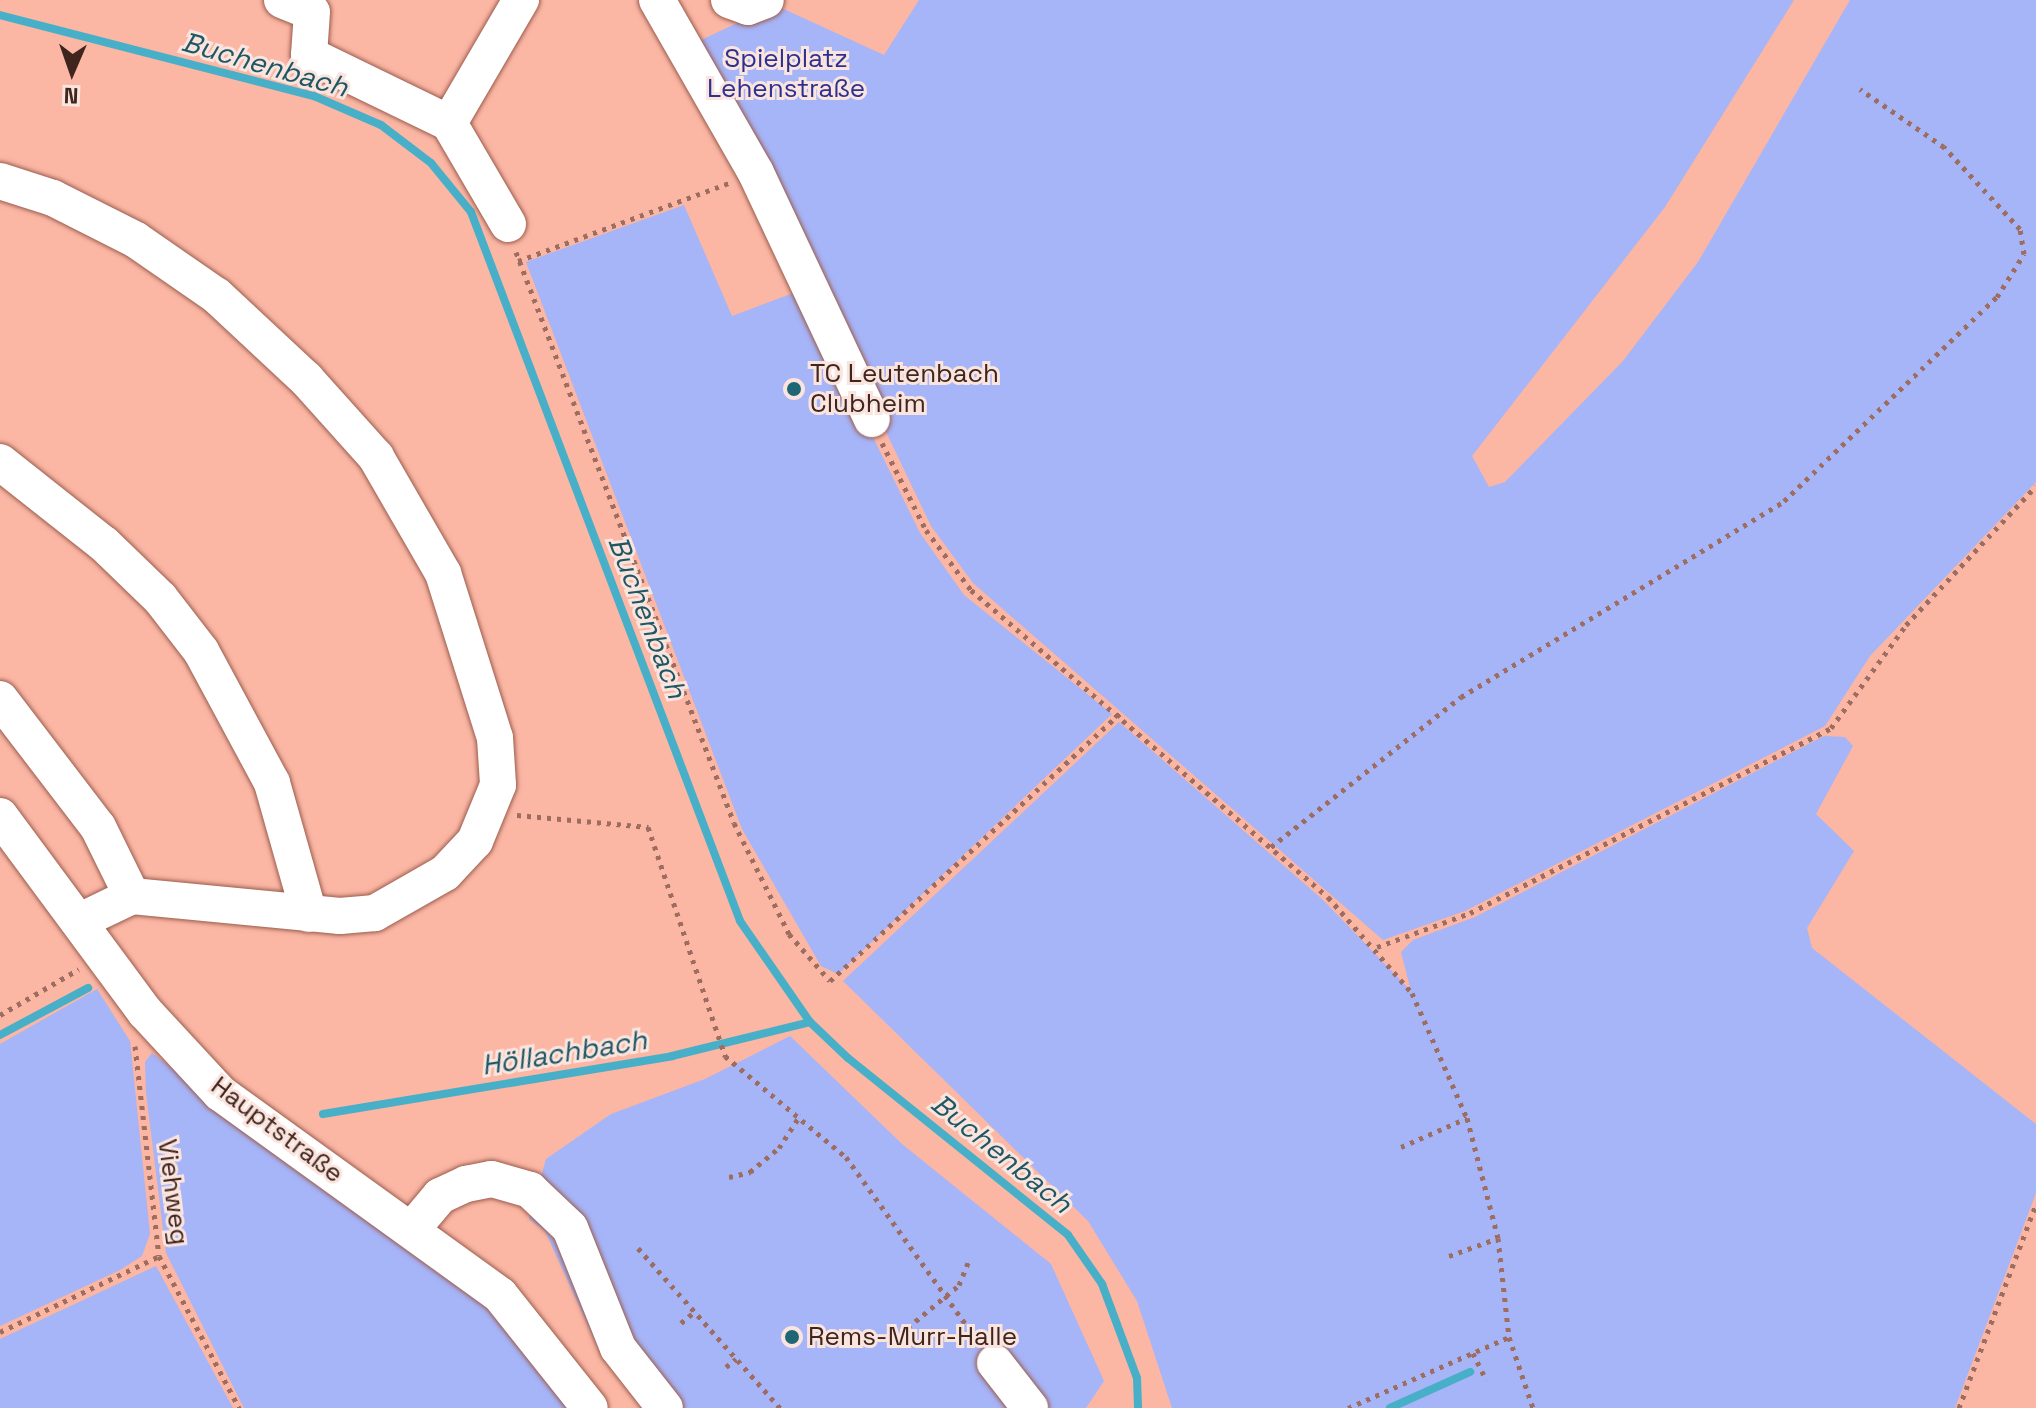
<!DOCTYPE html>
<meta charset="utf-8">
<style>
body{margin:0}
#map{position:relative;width:2036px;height:1408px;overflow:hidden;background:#fbb6a4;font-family:"Space Grotesk",sans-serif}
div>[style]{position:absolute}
.green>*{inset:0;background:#a6b4f8}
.stream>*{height:8px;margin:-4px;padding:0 4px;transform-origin:4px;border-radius:4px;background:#47afc7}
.path>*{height:5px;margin-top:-2.5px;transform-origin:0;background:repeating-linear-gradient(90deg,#9c6d60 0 4px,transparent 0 10px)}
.roads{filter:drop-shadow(0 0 2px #9b5d4d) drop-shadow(0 0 2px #9b5d4d)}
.minor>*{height:36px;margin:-18px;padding:0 18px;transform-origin:18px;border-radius:18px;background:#fff}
.dots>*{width:22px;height:22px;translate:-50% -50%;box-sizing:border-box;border:4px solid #fae4de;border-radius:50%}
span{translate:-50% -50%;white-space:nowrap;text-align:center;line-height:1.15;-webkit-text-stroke:6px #fae4de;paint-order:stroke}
.park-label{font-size:26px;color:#2e3090}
.poi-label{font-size:26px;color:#3f251e}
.left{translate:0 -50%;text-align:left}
.street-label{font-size:26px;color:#3f251e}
.water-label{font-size:28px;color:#1e5764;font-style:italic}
.north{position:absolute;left:32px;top:32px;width:80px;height:80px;-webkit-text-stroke:6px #fae4de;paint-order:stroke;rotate:182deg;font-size:22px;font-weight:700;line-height:32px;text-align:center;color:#3f251e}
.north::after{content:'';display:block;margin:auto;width:28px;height:36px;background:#3f251e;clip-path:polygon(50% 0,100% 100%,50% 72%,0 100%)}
</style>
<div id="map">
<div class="green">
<i style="clip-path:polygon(919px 0,1794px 0,1665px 207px,1472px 456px,1489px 487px,1505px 482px,1623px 361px,1698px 262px,1850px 0,2036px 0,2036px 482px,1870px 656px,1825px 726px,1465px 911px,1383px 940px,973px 583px,931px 526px,699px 41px,775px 5px,884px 55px)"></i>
<i style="clip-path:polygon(684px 205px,732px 316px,801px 290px,920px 533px,964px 595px,1112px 714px,838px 974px,821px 966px,742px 829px,526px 262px)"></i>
<i style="clip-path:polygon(1119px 722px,1322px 899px,1411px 991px,1401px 952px,1413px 940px,1475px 917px,1824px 736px,1845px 737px,1853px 746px,1816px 814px,1854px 851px,1807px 928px,1812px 948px,2036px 1124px,2036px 1193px,1955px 1408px,1172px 1408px,1137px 1301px,1088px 1221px,843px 981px)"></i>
<i style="clip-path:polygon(97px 989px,130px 1041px,150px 1234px,142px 1256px,120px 1270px,0 1326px,0 1044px)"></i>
<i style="clip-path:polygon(790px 1036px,902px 1144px,1051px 1264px,1104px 1381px,1086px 1408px,642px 1408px,600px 1352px,545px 1231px,529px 1219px,546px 1159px,611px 1114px,705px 1079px)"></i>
<i style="clip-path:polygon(152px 1053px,493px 1308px,573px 1408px,244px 1408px,166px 1253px,146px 1093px,145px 1062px)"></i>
<i style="clip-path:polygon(156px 1266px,233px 1408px,0 1408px,0 1339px)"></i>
</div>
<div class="stream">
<i style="left:0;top:15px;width:324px;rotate:14.5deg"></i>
<i style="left:314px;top:96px;width:73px;rotate:23.4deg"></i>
<i style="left:381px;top:125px;width:63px;rotate:37.2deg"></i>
<i style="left:431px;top:163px;width:63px;rotate:50.8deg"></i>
<i style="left:471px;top:212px;width:758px;rotate:69.22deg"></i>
<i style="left:740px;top:921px;width:123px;rotate:55.3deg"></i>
<i style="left:810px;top:1022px;width:52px;rotate:43.5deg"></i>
<i style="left:848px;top:1058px;width:282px;rotate:38.8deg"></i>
<i style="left:1068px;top:1235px;width:60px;rotate:55.2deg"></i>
<i style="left:1102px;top:1284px;width:100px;rotate:69.6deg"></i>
<i style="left:1137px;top:1378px;width:30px;rotate:88deg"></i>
<i style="left:0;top:1035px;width:100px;rotate:-28.1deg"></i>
<i style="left:323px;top:1114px;width:354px;rotate:-9.4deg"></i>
<i style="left:672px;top:1056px;width:142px;rotate:-13.8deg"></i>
<i style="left:1390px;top:1408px;width:88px;rotate:-24.2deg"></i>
</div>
<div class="path">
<i style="left:516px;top:252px;width:611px;rotate:69.1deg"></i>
<i style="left:734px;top:823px;width:124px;rotate:63.6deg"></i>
<i style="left:789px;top:934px;width:62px;rotate:48.9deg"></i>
<i style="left:830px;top:981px;width:395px;rotate:-42.7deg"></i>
<i style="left:518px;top:261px;width:227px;rotate:-20.3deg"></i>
<i style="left:882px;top:443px;width:97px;rotate:63.2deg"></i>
<i style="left:926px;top:530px;width:75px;rotate:53.1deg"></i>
<i style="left:971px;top:590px;width:471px;rotate:40.7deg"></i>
<i style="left:1328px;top:897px;width:128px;rotate:48.8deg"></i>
<i style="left:1412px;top:993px;width:137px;rotate:66.3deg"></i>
<i style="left:1467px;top:1118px;width:124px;rotate:75.5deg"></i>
<i style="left:1498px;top:1238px;width:100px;rotate:83.7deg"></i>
<i style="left:1509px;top:1337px;width:75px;rotate:71.3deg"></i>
<i style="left:517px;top:815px;width:132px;rotate:5.2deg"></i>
<i style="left:648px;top:827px;width:242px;rotate:71.4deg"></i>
<i style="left:725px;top:1056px;width:158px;rotate:39.9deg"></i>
<i style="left:846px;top:1157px;width:225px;rotate:54.4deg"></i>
<i style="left:1271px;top:847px;width:242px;rotate:-38.3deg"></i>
<i style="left:1461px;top:697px;width:378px;rotate:-31.2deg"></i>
<i style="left:1784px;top:501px;width:295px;rotate:-43.8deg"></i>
<i style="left:1997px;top:297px;width:51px;rotate:-57.9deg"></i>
<i style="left:2024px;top:254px;width:25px;rotate:-99deg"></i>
<i style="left:2020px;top:229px;width:112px;rotate:-132.8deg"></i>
<i style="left:1944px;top:147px;width:102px;rotate:-145.4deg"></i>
<i style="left:1377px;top:947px;width:99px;rotate:-20.1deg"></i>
<i style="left:1470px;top:913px;width:406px;rotate:-27.1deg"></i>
<i style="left:1831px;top:728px;width:127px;rotate:-53.9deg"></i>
<i style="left:1906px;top:625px;width:190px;rotate:-46.9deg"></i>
<i style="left:0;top:1015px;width:91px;rotate:-30.2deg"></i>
<i style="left:135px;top:1046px;width:211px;rotate:83.5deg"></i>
<i style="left:159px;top:1256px;width:172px;rotate:62.2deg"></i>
<i style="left:1401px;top:1147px;width:72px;rotate:-23.7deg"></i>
<i style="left:729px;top:1177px;width:22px;rotate:-13deg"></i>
<i style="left:750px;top:1172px;width:38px;rotate:-40deg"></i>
<i style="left:779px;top:1148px;width:40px;rotate:-57.1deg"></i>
<i style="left:638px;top:1248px;width:214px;rotate:48.4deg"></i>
<i style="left:1449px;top:1256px;width:52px;rotate:-20.2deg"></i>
<i style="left:681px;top:1323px;width:17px;rotate:-40deg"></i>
<i style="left:893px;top:1325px;width:11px;rotate:52deg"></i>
<i style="left:900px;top:1334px;width:77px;rotate:-39.7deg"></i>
<i style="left:959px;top:1285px;width:29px;rotate:-68deg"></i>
<i style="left:0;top:1332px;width:176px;rotate:-25.5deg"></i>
<i style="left:1473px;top:1353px;width:30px;rotate:64deg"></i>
<i style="left:726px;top:1367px;width:13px;rotate:-39deg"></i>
<i style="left:1348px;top:1408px;width:176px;rotate:-23.8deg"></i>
<i style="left:1959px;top:1408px;width:218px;rotate:-69.3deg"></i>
</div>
<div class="roads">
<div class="minor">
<i style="left:282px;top:0;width:32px;rotate:22deg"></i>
<i style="left:312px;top:12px;width:43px;rotate:94deg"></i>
<i style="left:309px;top:55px;width:156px;rotate:25.9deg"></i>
<i style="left:449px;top:123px;width:117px;rotate:59.7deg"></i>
<i style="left:657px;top:0;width:199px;rotate:60.2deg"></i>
<i style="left:756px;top:173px;width:272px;rotate:64.8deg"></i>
<i style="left:729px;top:0;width:20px;rotate:20deg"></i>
<i style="left:748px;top:7px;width:19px;rotate:-21deg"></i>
<i style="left:449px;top:123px;width:143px;rotate:-59.7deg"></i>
<i style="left:0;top:181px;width:56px;rotate:17.8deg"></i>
<i style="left:53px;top:198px;width:93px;rotate:26.8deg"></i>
<i style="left:136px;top:240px;width:98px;rotate:34.7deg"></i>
<i style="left:217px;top:296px;width:122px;rotate:43deg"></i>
<i style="left:306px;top:379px;width:105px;rotate:48.1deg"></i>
<i style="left:376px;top:457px;width:134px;rotate:60deg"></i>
<i style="left:443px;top:573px;width:173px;rotate:72.5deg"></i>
<i style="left:495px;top:738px;width:47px;rotate:86.3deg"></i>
<i style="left:498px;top:785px;width:61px;rotate:112.3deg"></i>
<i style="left:475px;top:841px;width:44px;rotate:133.2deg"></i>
<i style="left:445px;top:873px;width:81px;rotate:150.3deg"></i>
<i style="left:375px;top:913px;width:35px;rotate:175deg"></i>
<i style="left:340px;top:916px;width:209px;rotate:-174.5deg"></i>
<i style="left:132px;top:896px;width:58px;rotate:154.3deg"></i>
<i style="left:0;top:462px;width:132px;rotate:38.3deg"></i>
<i style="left:104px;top:544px;width:78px;rotate:44deg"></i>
<i style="left:160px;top:598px;width:67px;rotate:52.3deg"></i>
<i style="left:201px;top:651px;width:150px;rotate:61.7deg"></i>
<i style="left:272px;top:783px;width:136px;rotate:74.2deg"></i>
<i style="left:0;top:699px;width:161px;rotate:52.6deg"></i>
<i style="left:98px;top:827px;width:77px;rotate:63.8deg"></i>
<i style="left:0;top:816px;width:245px;rotate:53.5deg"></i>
<i style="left:146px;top:1013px;width:109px;rotate:47.2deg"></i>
<i style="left:220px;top:1093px;width:345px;rotate:35.8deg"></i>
<i style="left:500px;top:1295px;width:144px;rotate:51.5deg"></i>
<i style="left:413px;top:1228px;width:42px;rotate:-49.8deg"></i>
<i style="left:440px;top:1196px;width:29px;rotate:-25deg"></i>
<i style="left:466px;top:1184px;width:26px;rotate:-11deg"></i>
<i style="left:492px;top:1179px;width:40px;rotate:16deg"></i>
<i style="left:530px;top:1190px;width:55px;rotate:43.5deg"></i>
<i style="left:570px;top:1228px;width:129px;rotate:68.2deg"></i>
<i style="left:618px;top:1348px;width:76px;rotate:51.9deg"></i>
<i style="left:995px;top:1363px;width:57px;rotate:52.1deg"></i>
</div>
</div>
<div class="dots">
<i style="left:794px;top:389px;background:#1f6675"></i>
<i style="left:792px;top:1337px;background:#1f6675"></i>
</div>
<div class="park-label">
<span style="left:786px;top:74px">Spielplatz<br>Lehenstraße</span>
</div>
<div class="poi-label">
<span class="left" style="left:810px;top:389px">TC Leutenbach<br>Clubheim</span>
<span class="left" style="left:808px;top:1337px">Rems-Murr-Halle</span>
</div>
<div class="street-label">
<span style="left:277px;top:1130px;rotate:37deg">Hauptstraße</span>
<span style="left:173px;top:1192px;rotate:83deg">Viehweg</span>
</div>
<div class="water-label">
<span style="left:265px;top:64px;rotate:16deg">Buchenbach</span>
<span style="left:648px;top:617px;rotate:69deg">Buchenbach</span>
<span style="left:564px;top:1052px;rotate:-9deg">Höllachbach</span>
<span style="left:1002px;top:1153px;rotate:39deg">Buchenbach</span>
</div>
<div class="north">N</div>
</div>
